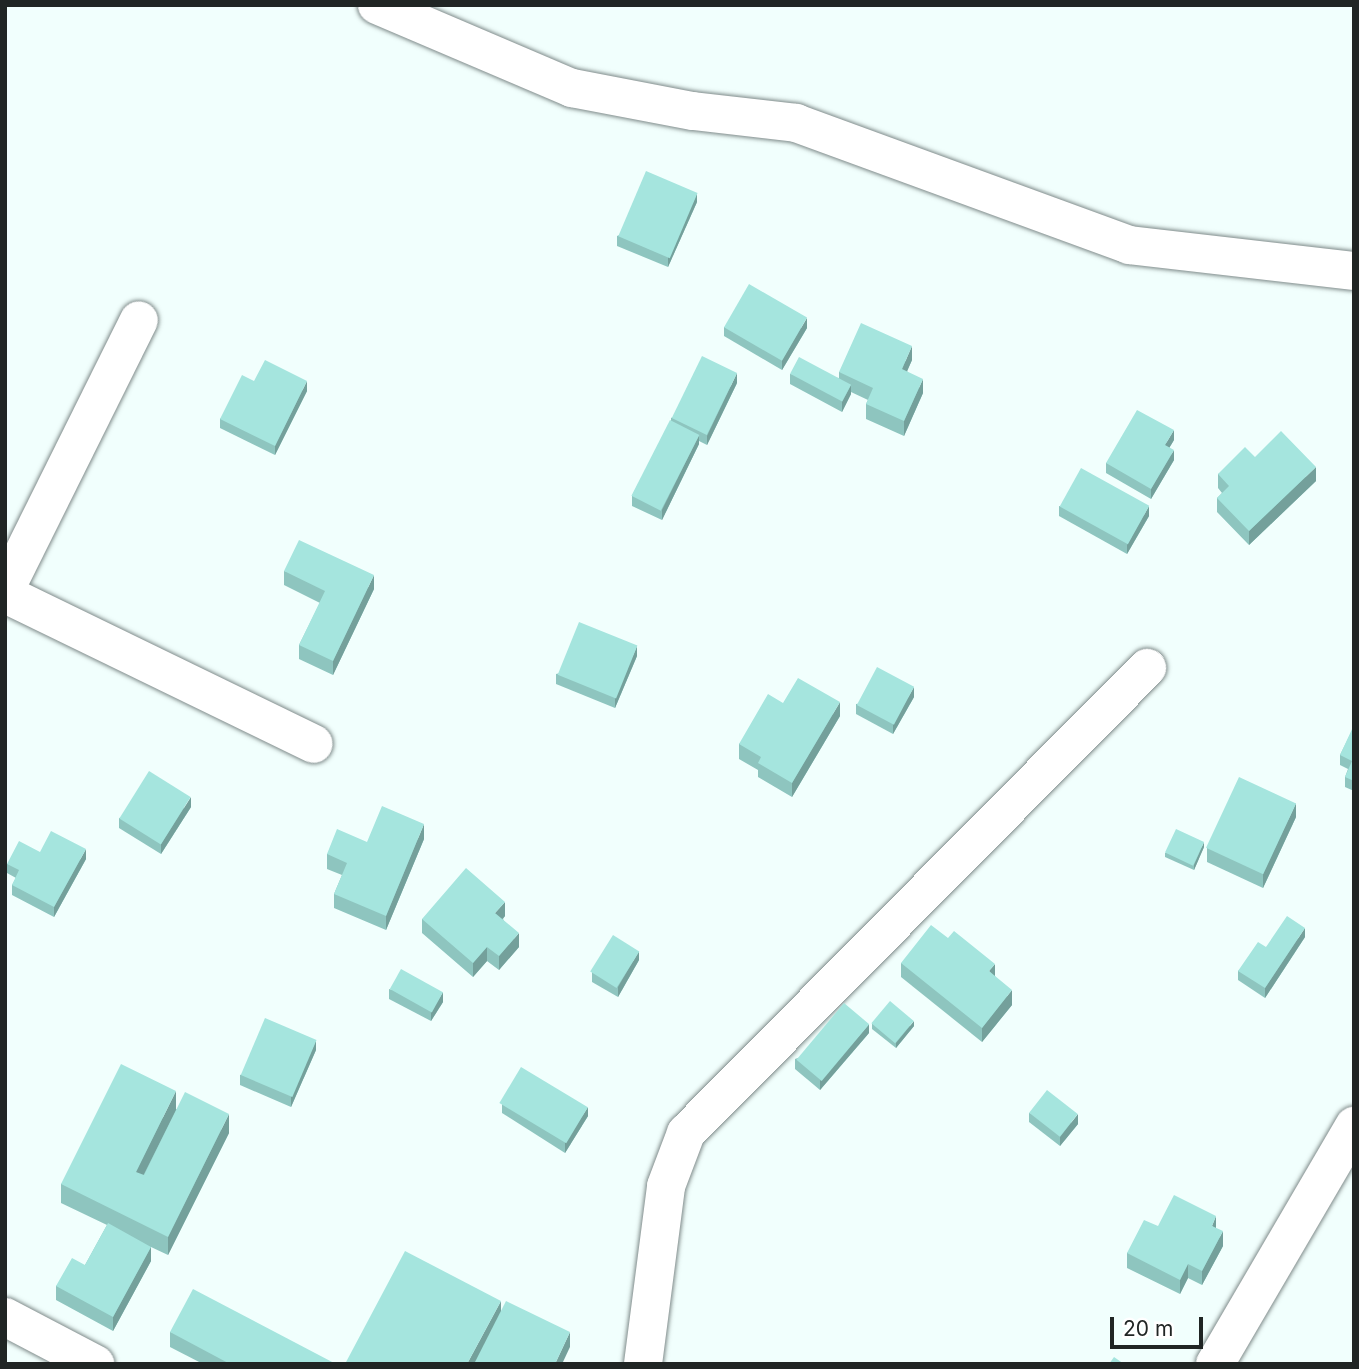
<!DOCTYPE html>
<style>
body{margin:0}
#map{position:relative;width:1359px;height:1369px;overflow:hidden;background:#f1fffd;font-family:Inter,sans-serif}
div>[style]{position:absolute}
.roads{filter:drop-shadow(0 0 2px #808c8b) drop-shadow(0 0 2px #808c8b)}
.minor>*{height:38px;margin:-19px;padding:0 19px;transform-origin:19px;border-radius:19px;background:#fff}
.wall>*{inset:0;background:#8ec5bf}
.shaded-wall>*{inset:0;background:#74a09b}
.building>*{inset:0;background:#a5e5de;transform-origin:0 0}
span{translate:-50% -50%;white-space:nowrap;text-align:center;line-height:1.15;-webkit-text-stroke:6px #fff;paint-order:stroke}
.frame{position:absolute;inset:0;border:7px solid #202524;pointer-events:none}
.scale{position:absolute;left:1110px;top:1317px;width:93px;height:32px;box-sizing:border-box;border:4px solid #202524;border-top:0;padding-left:9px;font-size:21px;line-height:24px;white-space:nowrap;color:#202524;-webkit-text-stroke:5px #fff;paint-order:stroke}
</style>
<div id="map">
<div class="roads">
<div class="minor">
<i style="left:377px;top:5px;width:212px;rotate:23.1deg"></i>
<i style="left:572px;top:88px;width:123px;rotate:10.8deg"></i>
<i style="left:693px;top:111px;width:104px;rotate:6.6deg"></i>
<i style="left:796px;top:123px;width:355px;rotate:20.1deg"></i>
<i style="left:1129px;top:245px;width:226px;rotate:6.6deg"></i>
<i style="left:5px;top:590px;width:301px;rotate:-63.6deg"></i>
<i style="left:5px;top:594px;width:343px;rotate:25.9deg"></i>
<i style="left:5px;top:1317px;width:102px;rotate:27.6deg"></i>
<i style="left:643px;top:1364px;width:179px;rotate:-82.6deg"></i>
<i style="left:666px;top:1186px;width:57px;rotate:-69.3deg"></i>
<i style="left:686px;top:1133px;width:655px;rotate:-45.25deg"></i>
<i style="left:1215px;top:1364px;width:276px;rotate:-59.7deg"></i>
</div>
</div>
<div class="wall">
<i style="clip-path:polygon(697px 202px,668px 267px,617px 246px,617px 236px)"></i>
<i style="clip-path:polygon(724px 327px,807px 328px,782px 370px,724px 336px)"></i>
<i style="clip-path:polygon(912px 360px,907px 371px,923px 393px,904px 436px,866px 419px,866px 404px,868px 400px,851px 392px,851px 394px,842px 412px,790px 384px,790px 374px,839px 378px,839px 372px)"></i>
<i style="clip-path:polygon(254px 381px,307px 391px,275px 455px,220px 428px,220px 419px)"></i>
<i style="clip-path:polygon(737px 383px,707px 445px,699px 441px,699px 444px,662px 520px,632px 506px,632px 496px,671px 421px,671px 418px)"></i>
<i style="clip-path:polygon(1174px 440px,1169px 448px,1174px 460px,1151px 499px,1106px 473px,1106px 463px)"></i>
<i style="clip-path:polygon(1255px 457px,1316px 481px,1249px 545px,1217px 512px,1217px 498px,1222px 493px,1218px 488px,1218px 474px)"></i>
<i style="clip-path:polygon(1059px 506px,1149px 516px,1127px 554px,1059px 516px)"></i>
<i style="clip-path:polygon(284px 571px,374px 589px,333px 675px,299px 659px,299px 645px,320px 603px,284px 585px)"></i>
<i style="clip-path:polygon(637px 656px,615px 708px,556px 684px,556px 674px)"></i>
<i style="clip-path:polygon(914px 697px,893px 734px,856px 714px,856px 704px)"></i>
<i style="clip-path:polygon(783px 703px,840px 716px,792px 797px,758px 777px,758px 770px,739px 759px,739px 744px)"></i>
<i style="clip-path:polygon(1354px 727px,1354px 791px,1345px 787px,1345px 777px,1348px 769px,1340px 765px,1340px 755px)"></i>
<i style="clip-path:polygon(191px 807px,161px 854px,119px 828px,119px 818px)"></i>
<i style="clip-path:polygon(1296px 817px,1263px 888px,1207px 862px,1207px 848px)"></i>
<i style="clip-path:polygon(424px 839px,386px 930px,334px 908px,334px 894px,342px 875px,327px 869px,327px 854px,367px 842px)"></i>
<i style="clip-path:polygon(1204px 847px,1194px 870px,1165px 857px,1165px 853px)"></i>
<i style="clip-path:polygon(86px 859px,54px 917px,12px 895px,12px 885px,16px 878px,7px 873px,7px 864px)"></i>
<i style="clip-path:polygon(505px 916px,503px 919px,519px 947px,499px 970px,487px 961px,473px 977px,422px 933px,422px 919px)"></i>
<i style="clip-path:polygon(1305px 937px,1265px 998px,1238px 980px,1238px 971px,1266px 947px)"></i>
<i style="clip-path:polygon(639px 960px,618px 997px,592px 982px,592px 972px)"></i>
<i style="clip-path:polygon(901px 963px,995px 976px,1012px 1005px,982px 1042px,901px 977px)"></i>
<i style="clip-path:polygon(389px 989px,443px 1002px,431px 1021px,389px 999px)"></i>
<i style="clip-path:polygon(872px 1024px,914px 1026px,896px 1048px,872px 1029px)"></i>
<i style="clip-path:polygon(869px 1033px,820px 1090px,795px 1069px,795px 1059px)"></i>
<i style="clip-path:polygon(316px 1050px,291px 1107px,240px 1085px,240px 1075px)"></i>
<i style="clip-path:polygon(502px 1104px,588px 1116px,565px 1153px,502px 1113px)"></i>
<i style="clip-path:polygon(176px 1109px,229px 1133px,168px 1255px,151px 1247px,151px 1261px,113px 1331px,56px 1300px,56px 1286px,85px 1265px,107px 1225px,61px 1203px,61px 1184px)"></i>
<i style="clip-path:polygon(1029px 1113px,1078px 1124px,1060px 1146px,1029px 1122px)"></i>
<i style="clip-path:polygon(1158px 1226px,1216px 1228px,1223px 1246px,1202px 1285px,1188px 1278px,1180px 1294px,1127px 1268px,1127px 1253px)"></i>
<i style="clip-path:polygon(170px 1332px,336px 1364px,203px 1364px,170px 1347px)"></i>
</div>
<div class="shaded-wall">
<i style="clip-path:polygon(697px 193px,697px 202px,668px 267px,668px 258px)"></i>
<i style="clip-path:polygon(807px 318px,807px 328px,782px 370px,782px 360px)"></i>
<i style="clip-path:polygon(912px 346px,912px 360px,902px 383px,902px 369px)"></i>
<i style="clip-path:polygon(737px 373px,737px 383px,707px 445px,707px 436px)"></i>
<i style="clip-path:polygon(923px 379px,923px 393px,904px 436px,904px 421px)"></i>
<i style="clip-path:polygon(307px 381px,307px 391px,275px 455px,275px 446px)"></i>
<i style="clip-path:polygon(851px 385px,851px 394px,842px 412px,842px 402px)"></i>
<i style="clip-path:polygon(1174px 430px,1174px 440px,1165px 455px,1165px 445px)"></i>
<i style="clip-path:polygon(699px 435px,699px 444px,662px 520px,662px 510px)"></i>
<i style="clip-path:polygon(1174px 450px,1174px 460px,1151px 499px,1151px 489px)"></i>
<i style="clip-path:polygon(1316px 467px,1316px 481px,1249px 545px,1249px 531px)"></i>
<i style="clip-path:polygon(1149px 506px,1149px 516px,1127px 554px,1127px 545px)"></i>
<i style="clip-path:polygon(374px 575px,374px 589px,333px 675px,333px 661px)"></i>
<i style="clip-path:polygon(637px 646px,637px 656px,615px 708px,615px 698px)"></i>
<i style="clip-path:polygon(914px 687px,914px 697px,893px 734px,893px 724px)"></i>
<i style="clip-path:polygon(840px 702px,840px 716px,792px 797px,792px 783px)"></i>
<i style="clip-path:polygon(191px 797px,191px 807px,161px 854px,161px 844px)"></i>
<i style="clip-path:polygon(1296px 803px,1296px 817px,1263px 888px,1263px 874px)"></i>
<i style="clip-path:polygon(424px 824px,424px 839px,386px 930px,386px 916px)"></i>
<i style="clip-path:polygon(1204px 842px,1204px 847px,1194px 870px,1194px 865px)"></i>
<i style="clip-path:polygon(86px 849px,86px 859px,54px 917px,54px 907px)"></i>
<i style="clip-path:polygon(505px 902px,505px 916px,495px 927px,495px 913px)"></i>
<i style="clip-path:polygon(1305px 928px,1305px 937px,1265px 998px,1265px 988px)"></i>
<i style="clip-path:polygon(519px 933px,519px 947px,499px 970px,499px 956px)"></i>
<i style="clip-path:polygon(487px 947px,487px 961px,473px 977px,473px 963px)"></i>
<i style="clip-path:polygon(639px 951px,639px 960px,618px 997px,618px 987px)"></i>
<i style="clip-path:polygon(995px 964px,995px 979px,989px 971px)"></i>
<i style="clip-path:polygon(1012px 990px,1012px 1005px,982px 1042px,982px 1028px)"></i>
<i style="clip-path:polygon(443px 992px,443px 1002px,431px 1021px,431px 1012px)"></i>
<i style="clip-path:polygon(914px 1021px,914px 1026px,896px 1048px,896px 1043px)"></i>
<i style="clip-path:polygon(869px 1024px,869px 1033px,820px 1090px,820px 1081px)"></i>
<i style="clip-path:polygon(316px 1040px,316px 1050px,291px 1107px,291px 1097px)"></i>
<i style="clip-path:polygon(176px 1091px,176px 1110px,136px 1190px,136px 1172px)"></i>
<i style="clip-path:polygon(588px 1107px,588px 1116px,565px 1153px,565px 1143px)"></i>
<i style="clip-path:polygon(229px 1114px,229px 1133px,168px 1255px,168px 1237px)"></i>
<i style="clip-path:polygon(1078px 1114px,1078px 1124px,1060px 1146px,1060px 1137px)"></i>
<i style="clip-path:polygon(1216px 1216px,1216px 1230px,1212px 1226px)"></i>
<i style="clip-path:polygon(1223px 1231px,1223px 1246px,1202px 1285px,1202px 1271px)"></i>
<i style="clip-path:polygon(151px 1247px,151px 1261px,113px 1331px,113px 1317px)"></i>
<i style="clip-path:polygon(1188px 1264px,1188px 1278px,1180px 1294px,1180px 1280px)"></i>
<i style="clip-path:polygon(501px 1301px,501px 1319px,477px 1364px,467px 1364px)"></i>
<i style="clip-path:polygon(570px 1332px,570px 1347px,562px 1364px,555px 1364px)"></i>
</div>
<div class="building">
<i style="left:646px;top:171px;width:56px;height:71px;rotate:23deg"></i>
<i style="left:749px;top:284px;width:67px;height:50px;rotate:30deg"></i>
<i style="clip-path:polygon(861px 323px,912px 346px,902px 369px,923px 379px,904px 421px,866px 404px,873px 388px,839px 372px)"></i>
<i style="left:702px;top:356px;width:39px;height:69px;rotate:26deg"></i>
<i style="left:799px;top:357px;width:59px;height:19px;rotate:28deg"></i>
<i style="clip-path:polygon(265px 360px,307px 381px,275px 446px,220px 419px,242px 375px,254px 381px)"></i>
<i style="clip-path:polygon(1137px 410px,1174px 430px,1165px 445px,1174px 450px,1151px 489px,1106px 463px)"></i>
<i style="left:670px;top:420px;width:33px;height:85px;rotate:27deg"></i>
<i style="clip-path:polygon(1281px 431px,1316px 467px,1249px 531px,1217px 498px,1229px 486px,1218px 474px,1245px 447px,1255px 457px)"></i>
<i style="left:1081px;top:468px;width:78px;height:44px;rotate:29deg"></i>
<i style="clip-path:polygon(299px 540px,374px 575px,333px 661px,299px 645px,325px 591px,284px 571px)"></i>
<i style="left:579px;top:622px;width:63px;height:57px;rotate:22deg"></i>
<i style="left:877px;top:667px;width:42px;height:43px;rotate:28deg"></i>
<i style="clip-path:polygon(798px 678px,840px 702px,792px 783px,758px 763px,761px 757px,739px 744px,768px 694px,783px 703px)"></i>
<i style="clip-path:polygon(1353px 727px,1354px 727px,1354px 781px,1345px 777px,1352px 761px,1340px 755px)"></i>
<i style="left:149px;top:771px;width:49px;height:56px;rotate:32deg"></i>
<i style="left:1239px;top:777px;width:63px;height:78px;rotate:25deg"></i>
<i style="clip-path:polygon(382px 806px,424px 824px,386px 916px,334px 894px,347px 863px,327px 854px,337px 829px,367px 842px)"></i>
<i style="left:1176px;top:829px;width:31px;height:26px;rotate:25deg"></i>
<i style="clip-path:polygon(51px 831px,86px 849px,54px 907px,12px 885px,19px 870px,7px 864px,19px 841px,40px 852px)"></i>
<i style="clip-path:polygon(466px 868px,505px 902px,495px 913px,519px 933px,499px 956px,487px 947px,473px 963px,422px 919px)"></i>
<i style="clip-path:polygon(1287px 916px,1305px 928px,1265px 988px,1238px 971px,1258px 942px,1266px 947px)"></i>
<i style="clip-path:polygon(931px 925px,948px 938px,954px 931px,995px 964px,989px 971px,1012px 990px,982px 1028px,901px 963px)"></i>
<i style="left:613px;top:935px;width:31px;height:43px;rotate:32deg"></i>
<i style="left:401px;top:969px;width:48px;height:23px;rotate:29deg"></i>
<i style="left:890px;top:1001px;width:31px;height:29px;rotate:40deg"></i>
<i style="left:844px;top:1003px;width:33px;height:74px;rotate:40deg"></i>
<i style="left:265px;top:1018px;width:56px;height:62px;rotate:23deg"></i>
<i style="clip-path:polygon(121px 1064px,176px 1091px,136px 1172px,144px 1175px,185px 1092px,229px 1114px,168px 1237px,61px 1184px)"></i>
<i style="left:521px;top:1067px;width:78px;height:42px;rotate:31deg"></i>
<i style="left:1047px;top:1090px;width:39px;height:29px;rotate:38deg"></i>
<i style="clip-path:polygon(1174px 1195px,1216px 1216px,1212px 1226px,1223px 1231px,1202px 1271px,1188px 1264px,1180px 1280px,1127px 1253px,1144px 1220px,1158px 1226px)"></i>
<i style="clip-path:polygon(108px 1223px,151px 1247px,113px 1317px,56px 1286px,72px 1258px,85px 1265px)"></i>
<i style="clip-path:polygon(405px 1251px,501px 1301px,467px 1364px,345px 1364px)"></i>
<i style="clip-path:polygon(193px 1289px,336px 1364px,230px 1364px,170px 1332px)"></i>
<i style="clip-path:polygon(506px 1301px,570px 1332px,555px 1364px,474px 1364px)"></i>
<i style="clip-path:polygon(1114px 1357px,1124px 1364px,1109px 1364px)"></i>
</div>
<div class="frame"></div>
<div class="scale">20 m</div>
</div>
